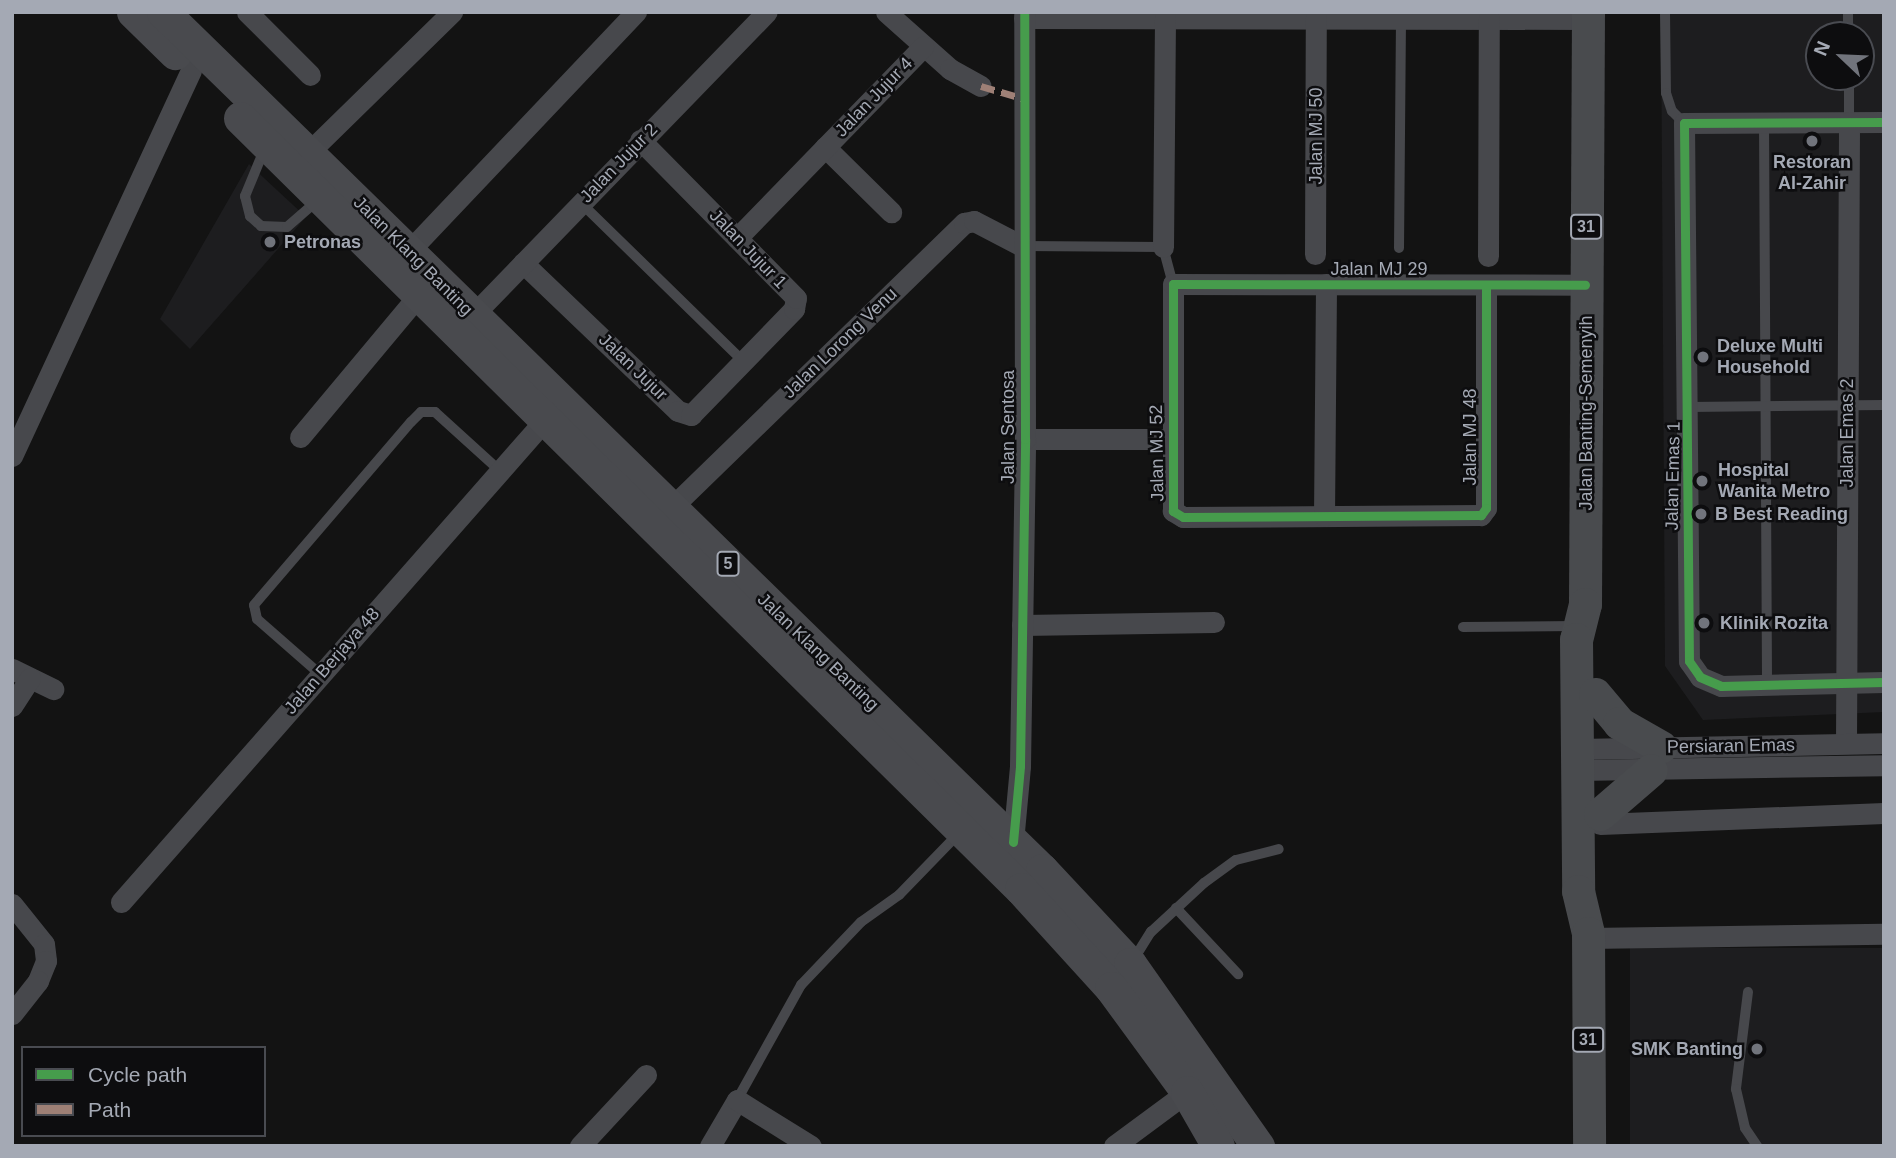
<!DOCTYPE html>
<style>
body{margin:0}
#map{position:relative;width:1896px;height:1158px;overflow:hidden;background:#131313;font-family:Helvetica,sans-serif}
div>[style]{position:absolute}
.built>*{inset:0;background:#1d1d1f;transform-origin:0 0}
.service>*{height:10px;margin:-5px;padding:0 5px;transform-origin:5px;border-radius:5px;background:#47484c}
.minor>*{height:21px;margin:-10.5px;padding:0 10.5px;transform-origin:10.5px;border-radius:10.5px;background:#47484c}
.primary>*{height:33px;margin:-16.5px;padding:0 16.5px;transform-origin:16.5px;border-radius:16.5px;background:#494b4e}
.trunk>*{height:33px;margin:-16.5px;padding:0 16.5px;transform-origin:16.5px;border-radius:16.5px;background:#494a4e}
.quiet>*{height:7px;margin-top:-3.5px;transform-origin:0;background:repeating-linear-gradient(90deg,#9e8076 0 14px,transparent 0 21px)}
.cycleway>*{height:9px;margin:-4.5px;padding:0 4.5px;transform-origin:4.5px;border-radius:4.5px;background:#469c4c}
.dots>*{width:19px;height:19px;translate:-50% -50%;box-sizing:border-box;border:4px solid #0d0d0f;border-radius:50%}
span{translate:-50% -50%;white-space:nowrap;text-align:center;line-height:1.15;-webkit-text-stroke:5px #0d0d0f;paint-order:stroke}
.shield-label span{padding:2px 5px;background:#0d0d0f;border:2px solid;border-radius:5px;-webkit-text-stroke-width:0}
.shield-label{font-size:16px;color:#a4a9b4;font-weight:700}
.street-label{font-size:18px;color:#a4a9b4}
.poi-label{font-size:18px;color:#a4a9b4;font-weight:700}
.left{translate:0 -50%;text-align:left}
.right{translate:-100% -50%;text-align:right}
.frame{position:absolute;inset:0;border:14px solid #a4a9b4;pointer-events:none}
.legend{position:absolute;left:21px;top:1046px;width:245px;height:91px;box-sizing:border-box;background:#0d0d0f;border:2px solid #494b51;margin:0;padding:9px 12px;list-style:none;font-size:21px;color:#a4a9b4}
.legend li{display:flex;align-items:center;gap:14px;height:35px}
.legend b{width:35px;border:2px solid #494b51}
.north{position:absolute;left:1805px;top:21px;width:70px;height:70px;box-sizing:border-box;background:#0d0d0f;border:2px solid #494b51;border-radius:50%;rotate:293deg;font-size:19px;font-weight:700;line-height:28px;text-align:center;color:#a4a9b4}
.north::after{content:'';display:block;margin:auto;width:24px;height:32px;background:#71747c;clip-path:polygon(50% 0,100% 100%,50% 72%,0 100%)}
</style>
<div id="map">
<div class="built">
<i style="clip-path:polygon(evenodd,1661px 12px,1884px 12px,1884px 712px,1703px 720px,1665px 666px,1661px 12px,1819px 35px,1861px 35px,1861px 77px,1819px 77px,1819px 35px)"></i>
<i style="clip-path:polygon(249px 164px,306px 217px,190px 349px,160px 319px)"></i>
<i style="left:1884px;top:948px;width:198px;height:254px;rotate:90deg"></i>
</div>
<div class="service">
<i style="left:1665px;top:12px;width:81px;rotate:89.3deg"></i>
<i style="left:1666px;top:93px;width:19px;rotate:72deg"></i>
<i style="left:1672px;top:111px;width:17px;rotate:45deg"></i>
<i style="left:1848px;top:12px;width:23px;rotate:90deg"></i>
<i style="left:1849px;top:77px;width:45px;rotate:90deg"></i>
<i style="left:1764px;top:122px;width:563px;rotate:89.69deg"></i>
<i style="left:264px;top:150px;width:50px;rotate:112.4deg"></i>
<i style="left:245px;top:196px;width:21px;rotate:76deg"></i>
<i style="left:250px;top:216px;width:15px;rotate:42deg"></i>
<i style="left:261px;top:226px;width:26px;rotate:2deg"></i>
<i style="left:287px;top:227px;width:40px;rotate:-41deg"></i>
<i style="left:580px;top:202px;width:228px;rotate:44.3deg"></i>
<i style="left:1022px;top:246px;width:141px;rotate:0.4deg"></i>
<i style="left:1163px;top:247px;width:38px;rotate:75deg"></i>
<i style="left:1399px;top:248px;width:229px;rotate:-89.5deg"></i>
<i style="left:1689px;top:407px;width:195px;rotate:-0.6deg"></i>
<i style="left:1463px;top:627px;width:114px;rotate:-0.5deg"></i>
<i style="left:321px;top:675px;width:85px;rotate:-138.8deg"></i>
<i style="left:257px;top:619px;width:14px;rotate:-102deg"></i>
<i style="left:254px;top:605px;width:241px;rotate:-49.4deg"></i>
<i style="left:411px;top:422px;width:14px;rotate:-45deg"></i>
<i style="left:421px;top:412px;width:14px"></i>
<i style="left:435px;top:412px;width:88px;rotate:42.2deg"></i>
<i style="left:1176px;top:908px;width:91px;rotate:46.8deg"></i>
<i style="left:1132px;top:962px;width:36px;rotate:-58deg"></i>
<i style="left:1151px;top:932px;width:72px;rotate:-42.8deg"></i>
<i style="left:1204px;top:883px;width:39px;rotate:-36deg"></i>
<i style="left:1236px;top:860px;width:44px;rotate:-14.3deg"></i>
<i style="left:1748px;top:992px;width:98px;rotate:97.1deg"></i>
<i style="left:1736px;top:1089px;width:40px;rotate:77deg"></i>
<i style="left:1745px;top:1128px;width:22px;rotate:56deg"></i>
<i style="left:737px;top:1100px;width:132px;rotate:-60.9deg"></i>
<i style="left:801px;top:985px;width:87px;rotate:-46.4deg"></i>
<i style="left:861px;top:922px;width:47px;rotate:-35.4deg"></i>
<i style="left:899px;top:895px;width:86px;rotate:-45.9deg"></i>
</div>
<div class="minor">
<i style="left:247px;top:12px;width:89px;rotate:45deg"></i>
<i style="left:886px;top:12px;width:86px;rotate:41.7deg"></i>
<i style="left:950px;top:69px;width:35px;rotate:29deg"></i>
<i style="left:1024px;top:18px;width:564px;rotate:0.1deg"></i>
<i style="left:1884px;top:122px;width:200px;rotate:179.7deg"></i>
<i style="left:1684px;top:123px;width:538px;rotate:89.47deg"></i>
<i style="left:1689px;top:661px;width:19px;rotate:55deg"></i>
<i style="left:1700px;top:677px;width:23px;rotate:23deg"></i>
<i style="left:1721px;top:686px;width:163px;rotate:-1.4deg"></i>
<i style="left:825px;top:147px;width:93px;rotate:44.6deg"></i>
<i style="left:308px;top:153px;width:202px;rotate:-44.4deg"></i>
<i style="left:737px;top:238px;width:267px;rotate:-45.8deg"></i>
<i style="left:1163px;top:247px;width:229px;rotate:-89.5deg"></i>
<i style="left:409px;top:251px;width:330px;rotate:-46.5deg"></i>
<i style="left:1315px;top:254px;width:236px;rotate:-89.8deg"></i>
<i style="left:1488px;top:256px;width:237px;rotate:-89.8deg"></i>
<i style="left:523px;top:263px;width:214px;rotate:43.7deg"></i>
<i style="left:678px;top:411px;width:14px;rotate:17deg"></i>
<i style="left:691px;top:415px;width:148px;rotate:-45.8deg"></i>
<i style="left:794px;top:309px;width:11px;rotate:-80deg"></i>
<i style="left:796px;top:298px;width:222px;rotate:-134.6deg"></i>
<i style="left:1486px;top:285px;width:223px;rotate:90deg"></i>
<i style="left:1486px;top:508px;width:9px;rotate:126deg"></i>
<i style="left:1481px;top:515px;width:298px;rotate:179.6deg"></i>
<i style="left:1183px;top:517px;width:12px;rotate:-149deg"></i>
<i style="left:1173px;top:511px;width:227px;rotate:-90deg"></i>
<i style="left:1173px;top:284px;width:412px;rotate:0.1deg"></i>
<i style="left:473px;top:315px;width:422px;rotate:-45.9deg"></i>
<i style="left:300px;top:437px;width:184px;rotate:-50.1deg"></i>
<i style="left:1025px;top:439px;width:146px"></i>
<i style="left:12px;top:456px;width:425px;rotate:-65.1deg"></i>
<i style="left:671px;top:508px;width:409px;rotate:-44.2deg"></i>
<i style="left:964px;top:223px;width:10px;rotate:-11deg"></i>
<i style="left:974px;top:221px;width:54px;rotate:27.5deg"></i>
<i style="left:1324px;top:516px;width:232px;rotate:-89.5deg"></i>
<i style="left:1022px;top:625px;width:192px;rotate:-0.9deg"></i>
<i style="left:12px;top:669px;width:46px;rotate:26deg"></i>
<i style="left:12px;top:706px;width:33px;rotate:-57deg"></i>
<i style="left:1846px;top:743px;width:621px;rotate:-89.72deg"></i>
<i style="left:1578px;top:749px;width:306px;rotate:-1.1deg"></i>
<i style="left:1578px;top:770px;width:306px;rotate:-0.9deg"></i>
<i style="left:1600px;top:824px;width:284px;rotate:-2.2deg"></i>
<i style="left:1013px;top:842px;width:76px;rotate:-84.7deg"></i>
<i style="left:1020px;top:766px;width:327px;rotate:-89.1deg"></i>
<i style="left:1025px;top:439px;width:427px;rotate:-90.1deg"></i>
<i style="left:121px;top:902px;width:641px;rotate:-48.67deg"></i>
<i style="left:12px;top:904px;width:51px;rotate:51.3deg"></i>
<i style="left:44px;top:944px;width:17px;rotate:83deg"></i>
<i style="left:46px;top:961px;width:22px;rotate:112deg"></i>
<i style="left:38px;top:981px;width:42px;rotate:128.2deg"></i>
<i style="left:1588px;top:938px;width:296px;rotate:-0.8deg"></i>
<i style="left:580px;top:1146px;width:97px;rotate:-47.1deg"></i>
<i style="left:710px;top:1146px;width:53px;rotate:-59.6deg"></i>
<i style="left:737px;top:1100px;width:87px;rotate:31.9deg"></i>
<i style="left:1114px;top:1146px;width:91px;rotate:-36.5deg"></i>
</div>
<div class="primary">
<i style="left:1588px;top:12px;width:592px;rotate:90.29deg"></i>
<i style="left:1585px;top:604px;width:36px;rotate:104deg"></i>
<i style="left:1576px;top:639px;width:252px;rotate:89.5deg"></i>
<i style="left:1578px;top:891px;width:43px;rotate:76.6deg"></i>
<i style="left:1588px;top:933px;width:213px;rotate:89.7deg"></i>
<i style="left:1595px;top:694px;width:38px;rotate:50deg"></i>
<i style="left:1619px;top:723px;width:48px;rotate:29.7deg"></i>
<i style="left:1600px;top:814px;width:67px;rotate:-40.8deg"></i>
</div>
<div class="trunk">
<i style="left:133px;top:12px;width:59px;rotate:44.3deg"></i>
<i style="left:163px;top:12px;width:1228px;rotate:44.31deg"></i>
<i style="left:1042px;top:870px;width:129px;rotate:46.9deg"></i>
<i style="left:1130px;top:964px;width:223px;rotate:54.9deg"></i>
<i style="left:240px;top:118px;width:1097px;rotate:44.63deg"></i>
<i style="left:1021px;top:889px;width:134px;rotate:47.7deg"></i>
<i style="left:1111px;top:988px;width:129px;rotate:53.8deg"></i>
<i style="left:1187px;top:1092px;width:62px;rotate:60.1deg"></i>
</div>
<div class="quiet">
<i style="left:981px;top:86px;width:43px;rotate:16.3deg"></i>
</div>
<div class="cycleway">
<i style="left:1884px;top:122px;width:200px;rotate:179.7deg"></i>
<i style="left:1684px;top:123px;width:538px;rotate:89.47deg"></i>
<i style="left:1689px;top:661px;width:19px;rotate:55deg"></i>
<i style="left:1700px;top:677px;width:23px;rotate:23deg"></i>
<i style="left:1721px;top:686px;width:163px;rotate:-1.4deg"></i>
<i style="left:1486px;top:285px;width:223px;rotate:90deg"></i>
<i style="left:1486px;top:508px;width:9px;rotate:126deg"></i>
<i style="left:1481px;top:515px;width:298px;rotate:179.6deg"></i>
<i style="left:1183px;top:517px;width:12px;rotate:-149deg"></i>
<i style="left:1173px;top:511px;width:227px;rotate:-90deg"></i>
<i style="left:1173px;top:284px;width:412px;rotate:0.1deg"></i>
<i style="left:1013px;top:842px;width:76px;rotate:-84.7deg"></i>
<i style="left:1020px;top:766px;width:327px;rotate:-89.1deg"></i>
<i style="left:1025px;top:439px;width:427px;rotate:-90.1deg"></i>
</div>
<div class="dots">
<i style="left:1812px;top:141px;background:#71747c"></i>
<i style="left:270px;top:242px;background:#71747c"></i>
<i style="left:1703px;top:357px;background:#71747c"></i>
<i style="left:1702px;top:481px;background:#71747c"></i>
<i style="left:1701px;top:514px;background:#71747c"></i>
<i style="left:1704px;top:623px;background:#71747c"></i>
<i style="left:1757px;top:1049px;background:#71747c"></i>
</div>
<div class="shield-label">
<span style="left:1586px;top:227px">31</span>
<span style="left:728px;top:564px">5</span>
<span style="left:1588px;top:1040px">31</span>
</div>
<div class="street-label">
<span style="left:874px;top:97px;rotate:-46deg">Jalan Jujur 4</span>
<span style="left:1316px;top:136px;rotate:-90deg">Jalan MJ 50</span>
<span style="left:619px;top:163px;rotate:-46deg">Jalan Jujur 2</span>
<span style="left:748px;top:249px;rotate:46deg">Jalan Jujur 1</span>
<span style="left:413px;top:256px;rotate:45deg">Jalan Klang Banting</span>
<span style="left:1379px;top:269px">Jalan MJ 29</span>
<span style="left:840px;top:343px;rotate:-44deg">Jalan Lorong Venu</span>
<span style="left:633px;top:367px;rotate:44deg">Jalan Jujur</span>
<span style="left:1586px;top:413px;rotate:-90deg">Jalan Banting-Semenyih</span>
<span style="left:1008px;top:427px;rotate:-90deg">Jalan Sentosa</span>
<span style="left:1847px;top:433px;rotate:-90deg">Jalan Emas 2</span>
<span style="left:1470px;top:437px;rotate:-90deg">Jalan MJ 48</span>
<span style="left:1157px;top:453px;rotate:-91deg">Jalan MJ 52</span>
<span style="left:1673px;top:476px;rotate:-89deg">Jalan Emas 1</span>
<span style="left:818px;top:652px;rotate:44deg">Jalan Klang Banting</span>
<span style="left:332px;top:661px;rotate:-49deg">Jalan Berjaya 48</span>
<span style="left:1731px;top:746px;rotate:-1deg">Persiaran Emas</span>
</div>
<div class="poi-label">
<span style="left:1812px;top:173px">Restoran<br>Al-Zahir</span>
<span class="left" style="left:284px;top:242px">Petronas</span>
<span class="left" style="left:1717px;top:357px">Deluxe Multi<br>Household</span>
<span class="left" style="left:1718px;top:481px">Hospital<br>Wanita Metro</span>
<span class="left" style="left:1715px;top:514px">B Best Reading</span>
<span class="left" style="left:1720px;top:623px">Klinik Rozita</span>
<span class="right" style="left:1743px;top:1049px">SMK Banting</span>
</div>
<div class="frame"></div>
<ul class="legend">
<li><b style="height:9px;background:#469c4c"></b>Cycle path</li>
<li><b style="height:9px;background:#9e8076"></b>Path</li>
</ul>
<div class="north">N</div>
</div>
